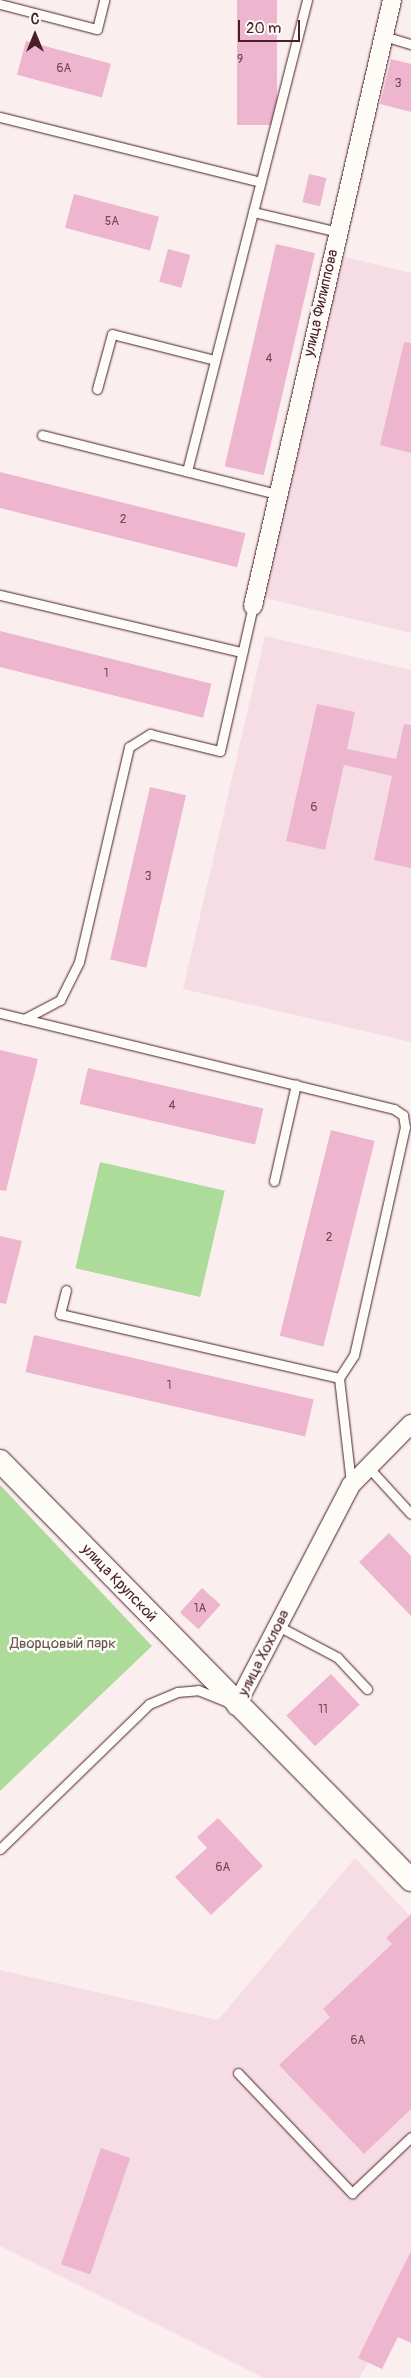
<!DOCTYPE html>
<meta charset="utf-8">
<style>
body{margin:0}
#map{position:relative;width:411px;height:2378px;overflow:hidden;background:#faeeef;font-family:Pangolin,sans-serif}
div>[style]{position:absolute}
.built>*{inset:0;background:#f6dde5}
.green>*{inset:0;background:#addb9a;transform-origin:0 0}
.building>*{inset:0;background:#edb6ce;transform-origin:0 0}
.roads{filter:drop-shadow(0 0 1px #4a1f2b) drop-shadow(0 0 1px #4a1f2b)}
.service>*{height:9px;margin:-4.5px;padding:0 4.5px;transform-origin:4.5px;border-radius:4.5px;background:#fdfcf7}
.minor>*{height:18px;margin:-9px;padding:0 9px;transform-origin:9px;border-radius:9px;background:#fdfcf7}
.tertiary>*{height:22px;margin:-11px;padding:0 11px;transform-origin:11px;border-radius:11px;background:#fdfcf7}
span{translate:-50% -50%;white-space:nowrap;text-align:center;line-height:1.15;-webkit-text-stroke:5px #fdfcf7;paint-order:stroke}
.number-label{font-size:12px;color:#734554}
.number-label span{-webkit-text-stroke-width:0}
.street-label{font-size:15px;color:#4a1f2b}
.park-label{font-size:15px;color:#68574c}
.north{position:absolute;left:10px;top:10px;width:50px;height:50px;-webkit-text-stroke:4px #fdfcf7;paint-order:stroke;rotate:0deg;font-size:14px;font-weight:700;line-height:20px;text-align:center;color:#4a1f2b}
.north::after{content:'';display:block;margin:auto;width:18px;height:22px;background:#4a1f2b;clip-path:polygon(50% 0,100% 100%,50% 72%,0 100%)}
.scale{position:absolute;left:238px;top:20px;width:62px;height:22px;box-sizing:border-box;border:2px solid #4a1f2b;border-top:0;padding-left:6px;font-size:15px;line-height:18px;white-space:nowrap;color:#4a1f2b;-webkit-text-stroke:4px #fdfcf7;paint-order:stroke}
</style>
<div id="map">
<div class="built">
<i style="clip-path:polygon(341px 256px,411px 273px,411px 633px,261px 597px)"></i>
<i style="clip-path:polygon(265px 636px,411px 670px,411px 1042px,183px 989px)"></i>
<i style="clip-path:polygon(355px 1858px,411px 1917px,411px 2292px,359px 2378px,264px 2378px,0 2246px,0 1970px,218px 2020px)"></i>
</div>
<div class="green">
<i style="left:100px;top:1162px;width:128px;height:109px;rotate:13deg"></i>
<i style="clip-path:polygon(0 1485px,152px 1646px,0 1791px)"></i>
</div>
<div class="building">
<i style="left:237px;top:0;width:40px;height:125px"></i>
<i style="left:26px;top:41px;width:88px;height:35px;rotate:15deg"></i>
<i style="clip-path:polygon(391px 59px,411px 64px,411px 112px,380px 104px)"></i>
<i style="left:309px;top:174px;width:18px;height:29px;rotate:13deg"></i>
<i style="left:74px;top:194px;width:88px;height:35px;rotate:15deg"></i>
<i style="left:276px;top:244px;width:40px;height:228px;rotate:13deg"></i>
<i style="left:168px;top:249px;width:23px;height:34px;rotate:15deg"></i>
<i style="clip-path:polygon(404px 342px,411px 343px,411px 453px,380px 445px)"></i>
<i style="left:0;top:472px;width:253px;height:35px;rotate:14deg"></i>
<i style="left:0;top:631px;width:218px;height:35px;rotate:14deg"></i>
<i style="clip-path:polygon(317px 704px,355px 712px,347px 749px,396px 759px,404px 724px,411px 725px,411px 868px,374px 860px,392px 776px,344px 765px,325px 850px,286px 841px)"></i>
<i style="left:150px;top:787px;width:37px;height:177px;rotate:13deg"></i>
<i style="clip-path:polygon(0 1050px,38px 1059px,6px 1191px,0 1190px)"></i>
<i style="left:88px;top:1068px;width:180px;height:37px;rotate:13deg"></i>
<i style="left:331px;top:1130px;width:45px;height:212px;rotate:14deg"></i>
<i style="clip-path:polygon(0 1236px,22px 1241px,6px 1304px,0 1303px)"></i>
<i style="left:34px;top:1335px;width:287px;height:38px;rotate:13deg"></i>
<i style="clip-path:polygon(389px 1533px,411px 1556px,411px 1616px,359px 1562px)"></i>
<i style="left:202px;top:1588px;width:25px;height:33px;rotate:42deg"></i>
<i style="left:331px;top:1674px;width:42px;height:61px;rotate:47deg"></i>
<i style="clip-path:polygon(218px 1818px,263px 1866px,211px 1915px,175px 1877px,207px 1848px,197px 1837px)"></i>
<i style="clip-path:polygon(411px 1914px,411px 2109px,364px 2154px,279px 2065px,330px 2017px,323px 2009px,392px 1944px,386px 1938px)"></i>
<i style="left:101px;top:2148px;width:31px;height:123px;rotate:19deg"></i>
<i style="clip-path:polygon(411px 2251px,411px 2343px,398px 2337px,382px 2369px,358px 2358px)"></i>
</div>
<div class="roads">
<div class="service">
<i style="left:0;top:4px;width:100px;rotate:14.5deg"></i>
<i style="left:97px;top:29px;width:30px;rotate:-76deg"></i>
<i style="left:384px;top:36px;width:28px;rotate:17deg"></i>
<i style="left:0;top:117px;width:268px;rotate:14deg"></i>
<i style="left:253px;top:212px;width:87px;rotate:13.2deg"></i>
<i style="left:97px;top:389px;width:57px;rotate:-74.7deg"></i>
<i style="left:112px;top:334px;width:106px;rotate:14.2deg"></i>
<i style="left:42px;top:435px;width:242px;rotate:14.1deg"></i>
<i style="left:187px;top:471px;width:486px;rotate:-75.7deg"></i>
<i style="left:0;top:595px;width:249px;rotate:13.3deg"></i>
<i style="left:0;top:1013px;width:406px;rotate:13.7deg"></i>
<i style="left:394px;top:1109px;width:11px;rotate:34deg"></i>
<i style="left:403px;top:1115px;width:12px;rotate:81deg"></i>
<i style="left:405px;top:1127px;width:234px;rotate:102.6deg"></i>
<i style="left:354px;top:1355px;width:27px;rotate:123deg"></i>
<i style="left:24px;top:1019px;width:41px;rotate:-27.8deg"></i>
<i style="left:60px;top:1000px;width:42px;rotate:-63.4deg"></i>
<i style="left:79px;top:962px;width:221px;rotate:-76.9deg"></i>
<i style="left:129px;top:747px;width:25px;rotate:-32deg"></i>
<i style="left:150px;top:734px;width:72px;rotate:13.7deg"></i>
<i style="left:220px;top:751px;width:149px;rotate:-77.2deg"></i>
<i style="left:274px;top:1181px;width:99px;rotate:-77.2deg"></i>
<i style="left:66px;top:1290px;width:25px;rotate:104deg"></i>
<i style="left:60px;top:1314px;width:286px;rotate:12.9deg"></i>
<i style="left:339px;top:1378px;width:107px;rotate:83.5deg"></i>
<i style="left:369px;top:1468px;width:62px;rotate:47.6deg"></i>
<i style="left:278px;top:1626px;width:67px;rotate:27.7deg"></i>
<i style="left:337px;top:1657px;width:44px;rotate:46.8deg"></i>
<i style="left:0;top:1849px;width:208px;rotate:-44.2deg"></i>
<i style="left:149px;top:1704px;width:30px;rotate:-23deg"></i>
<i style="left:177px;top:1692px;width:21px;rotate:-5deg"></i>
<i style="left:198px;top:1690px;width:31px;rotate:22deg"></i>
<i style="left:238px;top:2073px;width:166px;rotate:46.5deg"></i>
<i style="left:352px;top:2193px;width:81px;rotate:-43.5deg"></i>
</div>
<div class="minor">
<i style="left:253px;top:606px;width:622px;rotate:-77.08deg"></i>
<i style="left:236px;top:1706px;width:249px;rotate:-62.5deg"></i>
<i style="left:351px;top:1485px;width:86px;rotate:-45.5deg"></i>
</div>
<div class="tertiary">
<i style="left:0;top:1461px;width:587px;rotate:45.55deg"></i>
</div>
</div>
<div class="number-label">
<span style="left:240px;top:60px">9</span>
<span style="left:64px;top:69px">6А</span>
<span style="left:398px;top:84px">3</span>
<span style="left:112px;top:222px">5А</span>
<span style="left:269px;top:359px">4</span>
<span style="left:123px;top:520px">2</span>
<span style="left:106px;top:674px">1</span>
<span style="left:314px;top:808px">6</span>
<span style="left:148px;top:877px">3</span>
<span style="left:172px;top:1106px">4</span>
<span style="left:329px;top:1238px">2</span>
<span style="left:169px;top:1386px">1</span>
<span style="left:200px;top:1609px">1А</span>
<span style="left:323px;top:1710px">11</span>
<span style="left:223px;top:1868px">6А</span>
<span style="left:358px;top:2041px">6А</span>
</div>
<div class="street-label">
<span style="left:321px;top:303px;rotate:-77deg">улица Филиппова</span>
<span style="left:119px;top:1583px;rotate:46deg">улица Крупской</span>
<span style="left:264px;top:1653px;rotate:-63deg">улица Хохлова</span>
</div>
<div class="park-label">
<span style="left:63px;top:1644px">Дворцовый парк</span>
</div>
<div class="north">С</div>
<div class="scale">20 m</div>
</div>
